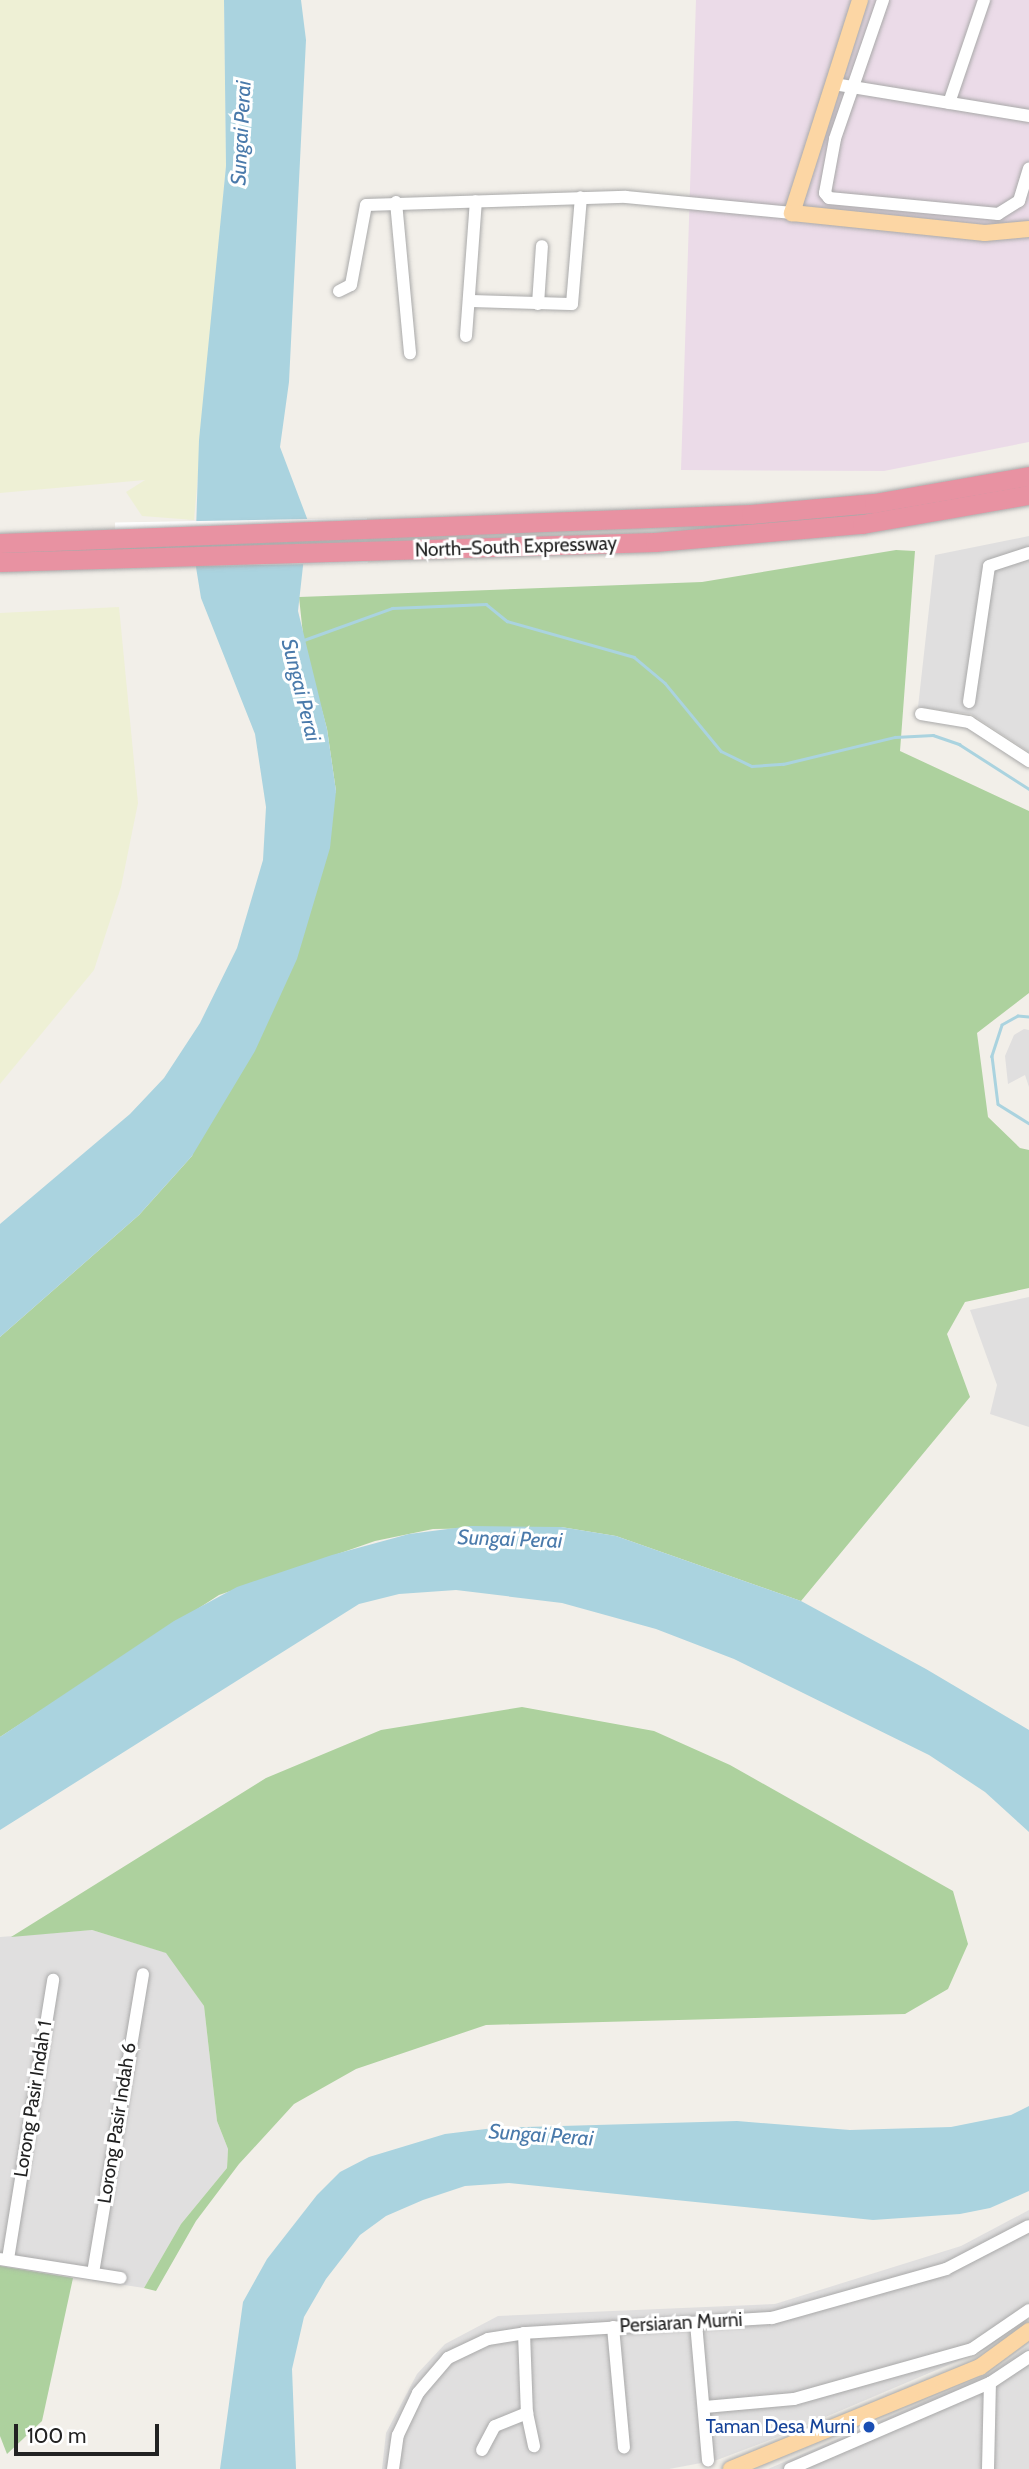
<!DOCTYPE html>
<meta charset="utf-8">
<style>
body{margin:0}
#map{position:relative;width:1029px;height:2469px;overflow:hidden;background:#f2efe9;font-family:Cabin,sans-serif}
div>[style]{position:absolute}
.residential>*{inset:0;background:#e0dfdf}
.industrial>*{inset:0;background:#ebdbe8}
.farmland>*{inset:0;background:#eef0d5}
.forest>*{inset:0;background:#add19e}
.water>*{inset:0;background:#aad3df}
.pier>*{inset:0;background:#fff;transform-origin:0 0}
.stream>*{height:2.5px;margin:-1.25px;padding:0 1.25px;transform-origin:1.25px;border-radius:1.25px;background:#aad3df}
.roads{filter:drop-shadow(0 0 2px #a9a9a9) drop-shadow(0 0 2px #a9a9a9)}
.minor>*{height:12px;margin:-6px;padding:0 6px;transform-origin:6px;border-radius:6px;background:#fff}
.major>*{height:16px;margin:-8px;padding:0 8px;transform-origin:8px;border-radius:8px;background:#fcd6a4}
.highway>*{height:19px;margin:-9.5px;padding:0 9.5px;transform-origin:9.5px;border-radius:9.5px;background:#e892a2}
.dots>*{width:19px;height:19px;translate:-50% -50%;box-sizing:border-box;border:4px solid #fff;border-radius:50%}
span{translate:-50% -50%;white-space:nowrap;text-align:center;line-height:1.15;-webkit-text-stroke:6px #fff;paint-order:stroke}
.street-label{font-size:19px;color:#222}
.transit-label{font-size:19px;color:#164399}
.right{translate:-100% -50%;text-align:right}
.water-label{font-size:21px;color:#4a7aab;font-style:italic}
.scale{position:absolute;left:14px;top:2424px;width:145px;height:32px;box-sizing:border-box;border:4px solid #222;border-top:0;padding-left:9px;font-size:21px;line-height:24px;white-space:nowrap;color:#222;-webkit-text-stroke:5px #fff;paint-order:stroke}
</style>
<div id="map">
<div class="residential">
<i style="clip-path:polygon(1029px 536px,1029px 752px,971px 714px,918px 707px,935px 555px)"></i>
<i style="clip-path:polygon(1024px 1029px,1029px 1030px,1029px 1087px,1025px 1075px,1008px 1084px,1005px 1056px,1014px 1035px)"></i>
<i style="clip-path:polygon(1029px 1297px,1029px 1427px,990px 1414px,997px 1385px,970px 1310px)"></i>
<i style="clip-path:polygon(92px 1930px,167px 1953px,204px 2006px,217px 2121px,228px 2149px,227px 2168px,181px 2224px,144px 2288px,0 2266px,0 1937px)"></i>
<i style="clip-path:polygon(1029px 2210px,1029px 2316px,986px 2349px,783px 2435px,717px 2460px,669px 2469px,382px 2469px,386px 2433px,417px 2374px,445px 2344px,498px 2316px,775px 2304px,961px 2246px)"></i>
<i style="clip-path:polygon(1029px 2345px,1029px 2469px,768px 2469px,990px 2373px)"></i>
</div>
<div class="industrial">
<i style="clip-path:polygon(696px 0,1029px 0,1029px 442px,884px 471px,681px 470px)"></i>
</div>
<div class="farmland">
<i style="clip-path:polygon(0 0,224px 0,226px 166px,194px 520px,142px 516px,126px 492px,145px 480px,0 493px)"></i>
<i style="clip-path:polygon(119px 607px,138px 803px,121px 887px,94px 970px,0 1084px,0 613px)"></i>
</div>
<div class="forest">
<i style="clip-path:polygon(896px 550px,915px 551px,900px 751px,1029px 811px,1029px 993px,977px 1033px,988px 1117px,1020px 1148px,1029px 1150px,1029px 1288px,965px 1302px,947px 1334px,970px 1397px,801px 1601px,616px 1536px,561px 1527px,433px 1529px,375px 1541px,219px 1595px,0 1737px,0 1337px,139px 1215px,192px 1156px,336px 791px,327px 729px,304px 644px,299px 597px,702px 582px)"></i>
<i style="clip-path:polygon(522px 1707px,654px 1731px,730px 1765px,953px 1891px,968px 1944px,948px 1989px,905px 2014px,486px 2025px,356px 2069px,294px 2104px,239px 2164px,196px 2221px,156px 2291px,144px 2288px,181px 2224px,227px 2168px,228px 2149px,217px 2121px,204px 2006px,166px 1953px,92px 1930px,11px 1937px,266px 1778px,381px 1730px)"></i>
<i style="clip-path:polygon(0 2266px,73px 2278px,42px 2421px,7px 2454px,0 2436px)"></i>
</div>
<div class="water">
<i style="clip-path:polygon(224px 0,301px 0,306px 40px,289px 382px,280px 447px,308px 521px,298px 611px,327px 729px,336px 791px,330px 848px,297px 959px,255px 1051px,192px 1156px,139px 1215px,0 1337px,0 1224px,130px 1114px,164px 1078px,200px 1023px,237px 948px,263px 860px,266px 807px,255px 734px,201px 598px,195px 561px,199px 440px,226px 166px)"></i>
<i style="clip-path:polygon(471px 1526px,561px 1527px,616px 1536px,801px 1601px,926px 1669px,1029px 1730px,1029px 1832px,985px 1792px,929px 1755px,734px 1659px,656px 1629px,562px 1603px,456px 1590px,399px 1594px,359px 1604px,0 1830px,0 1737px,174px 1621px,237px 1587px,332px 1555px,409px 1534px)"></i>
<i style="clip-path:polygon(1029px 2106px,1029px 2191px,990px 2208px,960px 2214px,873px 2220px,509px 2183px,465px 2186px,423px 2200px,386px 2216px,360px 2235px,326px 2279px,304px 2317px,292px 2369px,296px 2469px,220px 2469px,243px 2302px,267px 2259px,317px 2195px,340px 2172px,369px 2157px,445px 2134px,494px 2128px,737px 2121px,850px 2130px,951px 2127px,1011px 2115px)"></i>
</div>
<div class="pier">
<i style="left:367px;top:518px;width:45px;height:252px;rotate:89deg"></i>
</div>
<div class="stream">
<i style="left:301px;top:641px;width:97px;rotate:-19.9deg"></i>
<i style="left:392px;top:608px;width:94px;rotate:-2.4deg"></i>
<i style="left:486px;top:604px;width:27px;rotate:39deg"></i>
<i style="left:507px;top:621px;width:132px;rotate:15.8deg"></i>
<i style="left:634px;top:657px;width:40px;rotate:40deg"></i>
<i style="left:665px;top:683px;width:88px;rotate:50.5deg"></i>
<i style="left:721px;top:751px;width:34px;rotate:26deg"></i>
<i style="left:752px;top:766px;width:31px;rotate:-4deg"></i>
<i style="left:783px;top:764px;width:115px;rotate:-13.6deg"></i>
<i style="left:895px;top:737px;width:38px;rotate:-3deg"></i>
<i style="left:933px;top:735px;width:28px;rotate:19deg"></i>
<i style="left:959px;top:744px;width:83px;rotate:32.7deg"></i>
<i style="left:1029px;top:1017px;width:11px;rotate:-175deg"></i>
<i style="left:1018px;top:1016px;width:18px;rotate:151deg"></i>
<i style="left:1002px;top:1025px;width:33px;rotate:108deg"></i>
<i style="left:992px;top:1056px;width:48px;rotate:82.9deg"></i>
<i style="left:998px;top:1104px;width:36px;rotate:32deg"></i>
</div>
<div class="roads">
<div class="minor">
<i style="left:883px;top:0;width:147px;rotate:109.1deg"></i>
<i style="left:835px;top:139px;width:55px;rotate:100.5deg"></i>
<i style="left:825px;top:193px;width:6px;rotate:51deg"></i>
<i style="left:829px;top:198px;width:170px;rotate:5.4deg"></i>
<i style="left:998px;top:214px;width:25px;rotate:-32deg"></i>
<i style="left:1019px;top:201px;width:34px;rotate:-73deg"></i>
<i style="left:834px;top:84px;width:198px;rotate:9.3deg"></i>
<i style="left:949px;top:103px;width:109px;rotate:-71.2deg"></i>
<i style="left:396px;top:202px;width:152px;rotate:84.7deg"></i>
<i style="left:339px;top:291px;width:13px;rotate:-27deg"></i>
<i style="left:351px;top:285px;width:81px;rotate:-79.4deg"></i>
<i style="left:366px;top:205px;width:260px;rotate:-1.8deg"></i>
<i style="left:626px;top:197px;width:167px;rotate:5.5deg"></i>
<i style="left:469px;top:301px;width:103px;rotate:1.7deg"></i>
<i style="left:572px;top:304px;width:107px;rotate:-85.2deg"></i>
<i style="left:538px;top:304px;width:58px;rotate:-86.1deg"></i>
<i style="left:466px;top:336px;width:135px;rotate:-85.8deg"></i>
<i style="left:969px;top:702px;width:137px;rotate:-81.6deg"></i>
<i style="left:989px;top:566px;width:42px;rotate:-18deg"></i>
<i style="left:921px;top:714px;width:49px;rotate:9.5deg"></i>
<i style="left:969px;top:722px;width:72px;rotate:33deg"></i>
<i style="left:0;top:2259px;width:122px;rotate:8.9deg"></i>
<i style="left:8px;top:2259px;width:283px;rotate:-80.8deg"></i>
<i style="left:93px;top:2273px;width:303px;rotate:-80.5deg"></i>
<i style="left:696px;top:2323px;width:138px;rotate:85deg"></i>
<i style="left:613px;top:2327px;width:121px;rotate:84.8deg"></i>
<i style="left:524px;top:2333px;width:80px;rotate:87.9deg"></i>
<i style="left:527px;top:2413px;width:34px;rotate:78deg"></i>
<i style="left:705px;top:2407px;width:89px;rotate:-5.1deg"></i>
<i style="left:794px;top:2399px;width:185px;rotate:-15.7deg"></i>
<i style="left:972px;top:2349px;width:69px;rotate:-34.4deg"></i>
<i style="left:482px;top:2450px;width:27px;rotate:-62deg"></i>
<i style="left:495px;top:2426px;width:35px;rotate:-22deg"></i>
<i style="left:393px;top:2469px;width:34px;rotate:-82deg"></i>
<i style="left:398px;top:2435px;width:47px;rotate:-64.5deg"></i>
<i style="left:418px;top:2393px;width:46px;rotate:-49.4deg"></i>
<i style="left:448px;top:2358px;width:44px;rotate:-25.4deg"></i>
<i style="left:488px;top:2339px;width:36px;rotate:-9deg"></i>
<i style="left:524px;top:2333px;width:248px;rotate:-3.5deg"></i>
<i style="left:772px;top:2318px;width:181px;rotate:-15.7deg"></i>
<i style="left:946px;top:2269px;width:93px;rotate:-27.4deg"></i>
<i style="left:790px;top:2469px;width:218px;rotate:-23.3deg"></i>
<i style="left:990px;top:2383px;width:47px;rotate:-33.7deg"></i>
<i style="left:988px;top:2469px;width:86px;rotate:-88.7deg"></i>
</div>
<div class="major">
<i style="left:860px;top:0;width:224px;rotate:107.7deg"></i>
<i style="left:792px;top:213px;width:194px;rotate:5.9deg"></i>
<i style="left:985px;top:233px;width:44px;rotate:-5.2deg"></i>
<i style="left:731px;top:2469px;width:269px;rotate:-22.3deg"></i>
<i style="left:980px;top:2367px;width:61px;rotate:-36.3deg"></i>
</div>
<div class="highway">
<i style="left:0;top:543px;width:752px;rotate:-2.21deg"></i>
<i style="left:751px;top:514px;width:123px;rotate:-5.1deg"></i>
<i style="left:874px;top:503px;width:157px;rotate:-9.9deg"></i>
<i style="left:0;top:562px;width:655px;rotate:-1.75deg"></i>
<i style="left:655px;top:542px;width:208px;rotate:-5deg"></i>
<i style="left:862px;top:524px;width:169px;rotate:-9.9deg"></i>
</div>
</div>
<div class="dots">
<i style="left:869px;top:2427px;background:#1a4fb4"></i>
</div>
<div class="street-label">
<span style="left:516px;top:547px;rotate:-2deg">North–South Expressway</span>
<span style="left:33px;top:2099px;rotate:-81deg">Lorong Pasir Indah 1</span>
<span style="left:117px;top:2123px;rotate:-81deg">Lorong Pasir Indah 6</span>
<span style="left:681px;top:2323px;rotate:-3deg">Persiaran Murni</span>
</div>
<div class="transit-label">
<span class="right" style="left:855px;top:2427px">Taman Desa Murni</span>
</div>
<div class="water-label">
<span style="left:241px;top:133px;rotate:-87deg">Sungai Perai</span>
<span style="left:301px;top:690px;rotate:76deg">Sungai Perai</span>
<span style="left:510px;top:1539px;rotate:2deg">Sungai Perai</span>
<span style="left:541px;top:2135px;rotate:4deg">Sungai Perai</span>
</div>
<div class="scale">100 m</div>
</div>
